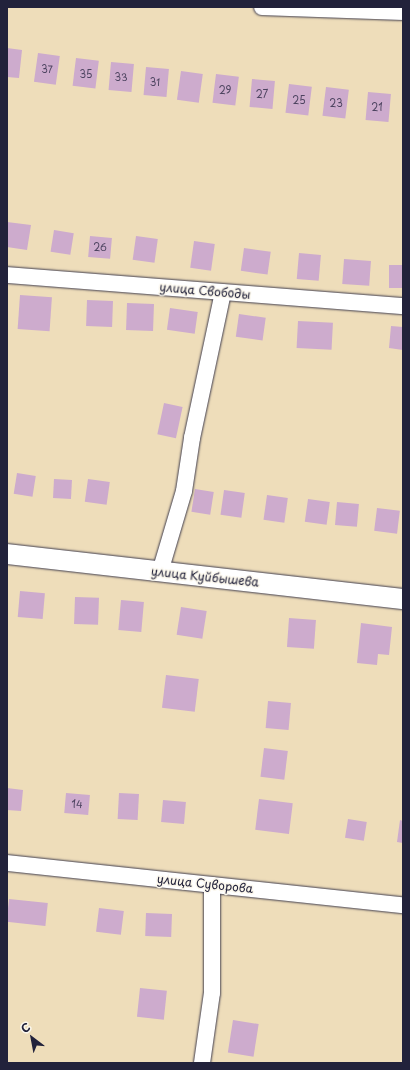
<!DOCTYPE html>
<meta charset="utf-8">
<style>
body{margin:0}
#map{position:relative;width:410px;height:1070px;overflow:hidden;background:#eeddba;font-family:"Playpen Sans",sans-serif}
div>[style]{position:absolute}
.building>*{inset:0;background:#cdabcd;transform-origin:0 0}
.roads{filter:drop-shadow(0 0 1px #413e4e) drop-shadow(0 0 1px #413e4e)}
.minor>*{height:16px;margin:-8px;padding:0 8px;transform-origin:8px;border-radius:8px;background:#fff}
.major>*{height:20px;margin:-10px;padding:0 10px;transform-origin:10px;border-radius:10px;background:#fff}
span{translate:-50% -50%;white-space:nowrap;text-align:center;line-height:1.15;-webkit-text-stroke:3px #fbf7ec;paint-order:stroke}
.number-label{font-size:10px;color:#4d4460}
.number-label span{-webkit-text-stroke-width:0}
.street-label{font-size:12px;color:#22223b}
.frame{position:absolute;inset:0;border:8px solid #22223b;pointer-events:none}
.north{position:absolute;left:12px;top:1018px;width:40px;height:40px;-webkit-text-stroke:3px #fbf7ec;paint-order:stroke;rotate:328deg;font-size:11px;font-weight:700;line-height:16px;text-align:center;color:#22223b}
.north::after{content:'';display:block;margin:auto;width:14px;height:18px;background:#22223b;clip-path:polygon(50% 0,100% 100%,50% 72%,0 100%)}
</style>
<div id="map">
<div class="building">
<i style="clip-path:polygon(7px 48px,22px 50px,19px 78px,7px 77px)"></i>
<i style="left:38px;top:53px;width:22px;height:29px;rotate:8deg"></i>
<i style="left:76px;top:58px;width:23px;height:28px;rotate:7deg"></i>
<i style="left:111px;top:62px;width:23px;height:28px;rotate:5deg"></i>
<i style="left:146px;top:67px;width:23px;height:28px;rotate:5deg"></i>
<i style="left:181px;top:71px;width:22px;height:29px;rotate:8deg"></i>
<i style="left:216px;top:74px;width:23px;height:29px;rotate:7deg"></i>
<i style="left:252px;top:79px;width:23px;height:28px;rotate:5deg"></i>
<i style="left:289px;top:84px;width:23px;height:29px;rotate:7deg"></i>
<i style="left:326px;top:87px;width:23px;height:29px;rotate:7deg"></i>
<i style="left:368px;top:92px;width:23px;height:28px;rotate:5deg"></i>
<i style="clip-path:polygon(7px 222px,31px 225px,27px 250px,7px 247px)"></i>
<i style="left:54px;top:230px;width:20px;height:22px;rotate:9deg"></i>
<i style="left:90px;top:236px;width:22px;height:21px;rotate:5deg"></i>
<i style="left:136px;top:236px;width:22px;height:24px;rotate:8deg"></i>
<i style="left:194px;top:241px;width:21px;height:27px;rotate:8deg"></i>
<i style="left:244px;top:248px;width:27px;height:23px;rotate:8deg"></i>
<i style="left:299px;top:253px;width:22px;height:26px;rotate:5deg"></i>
<i style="left:344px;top:259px;width:27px;height:25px;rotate:4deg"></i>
<i style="left:389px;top:265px;width:14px;height:23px"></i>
<i style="left:20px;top:295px;width:32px;height:34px;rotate:4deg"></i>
<i style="left:87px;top:300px;width:26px;height:26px;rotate:2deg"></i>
<i style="left:127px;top:303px;width:27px;height:27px;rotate:2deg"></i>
<i style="left:170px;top:308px;width:28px;height:22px;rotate:8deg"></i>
<i style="left:239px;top:314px;width:27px;height:23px;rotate:8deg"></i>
<i style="left:298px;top:321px;width:35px;height:27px;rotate:3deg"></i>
<i style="clip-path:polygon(391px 326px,403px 327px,403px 350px,389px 348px)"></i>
<i style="left:164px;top:403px;width:19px;height:32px;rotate:12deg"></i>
<i style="left:17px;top:473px;width:19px;height:21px;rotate:9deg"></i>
<i style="left:54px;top:479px;width:18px;height:19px;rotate:3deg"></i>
<i style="left:88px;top:479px;width:22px;height:23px;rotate:8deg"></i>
<i style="left:195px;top:489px;width:19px;height:23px;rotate:9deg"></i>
<i style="left:224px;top:490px;width:21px;height:25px;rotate:8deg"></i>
<i style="left:267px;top:495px;width:21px;height:25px;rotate:8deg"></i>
<i style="left:308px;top:499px;width:22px;height:23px;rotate:8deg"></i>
<i style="left:337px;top:502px;width:22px;height:23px;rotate:5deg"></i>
<i style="left:377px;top:508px;width:23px;height:23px;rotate:7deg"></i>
<i style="left:20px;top:591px;width:25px;height:26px;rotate:5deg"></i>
<i style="left:75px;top:597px;width:24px;height:27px;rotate:2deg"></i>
<i style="left:121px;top:600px;width:23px;height:30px;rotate:5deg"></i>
<i style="left:181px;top:607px;width:26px;height:28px;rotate:9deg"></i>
<i style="left:289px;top:618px;width:27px;height:29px;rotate:4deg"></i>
<i style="clip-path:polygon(361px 623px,392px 627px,389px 655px,378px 654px,377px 665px,357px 663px)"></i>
<i style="left:166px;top:675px;width:33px;height:33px;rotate:7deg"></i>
<i style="left:268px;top:701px;width:23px;height:27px;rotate:5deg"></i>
<i style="left:264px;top:748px;width:24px;height:29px;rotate:7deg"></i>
<i style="clip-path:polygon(7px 788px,23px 790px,21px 811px,7px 810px)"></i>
<i style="left:66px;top:793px;width:24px;height:20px;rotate:5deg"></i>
<i style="left:119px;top:793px;width:20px;height:26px;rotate:3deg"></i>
<i style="left:259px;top:799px;width:34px;height:31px;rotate:7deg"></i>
<i style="left:163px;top:800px;width:23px;height:22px;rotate:5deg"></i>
<i style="left:348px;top:819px;width:19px;height:19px;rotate:9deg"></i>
<i style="clip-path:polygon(400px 820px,403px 821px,403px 843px,397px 842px)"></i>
<i style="left:9px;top:899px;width:39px;height:23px;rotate:6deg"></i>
<i style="left:99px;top:908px;width:25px;height:24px;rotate:7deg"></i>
<i style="left:146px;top:913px;width:26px;height:23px;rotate:2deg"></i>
<i style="left:140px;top:988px;width:27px;height:29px;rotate:6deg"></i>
<i style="left:233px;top:1020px;width:26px;height:33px;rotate:9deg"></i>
</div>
<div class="roads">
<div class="minor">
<i style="left:262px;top:7px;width:141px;rotate:2deg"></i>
<i style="left:7px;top:275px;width:397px;rotate:4.5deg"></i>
<i style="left:160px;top:572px;width:84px;rotate:-73.5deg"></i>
<i style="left:184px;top:491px;width:54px;rotate:-81.4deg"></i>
<i style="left:192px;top:438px;width:149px;rotate:-78deg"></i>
<i style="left:7px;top:863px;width:398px;rotate:6.1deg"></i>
<i style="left:202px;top:1063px;width:71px;rotate:-81.9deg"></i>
<i style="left:212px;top:993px;width:108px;rotate:-90deg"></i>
</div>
<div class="major">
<i style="left:7px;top:554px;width:399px;rotate:6.5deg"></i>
</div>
</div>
<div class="number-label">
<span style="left:47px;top:69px">37</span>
<span style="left:86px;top:74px">35</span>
<span style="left:121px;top:77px">33</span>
<span style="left:155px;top:82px">31</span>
<span style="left:225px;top:90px">29</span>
<span style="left:262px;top:94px">27</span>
<span style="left:299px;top:100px">25</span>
<span style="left:336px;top:103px">23</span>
<span style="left:377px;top:107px">21</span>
<span style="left:100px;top:247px">26</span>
<span style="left:77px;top:804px">14</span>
</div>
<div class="street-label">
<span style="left:205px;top:291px;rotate:5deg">улица Свободы</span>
<span style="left:205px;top:577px;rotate:6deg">улица Куйбышева</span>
<span style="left:205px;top:884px;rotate:6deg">улица Суворова</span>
</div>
<div class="frame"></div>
<div class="north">С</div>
</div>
